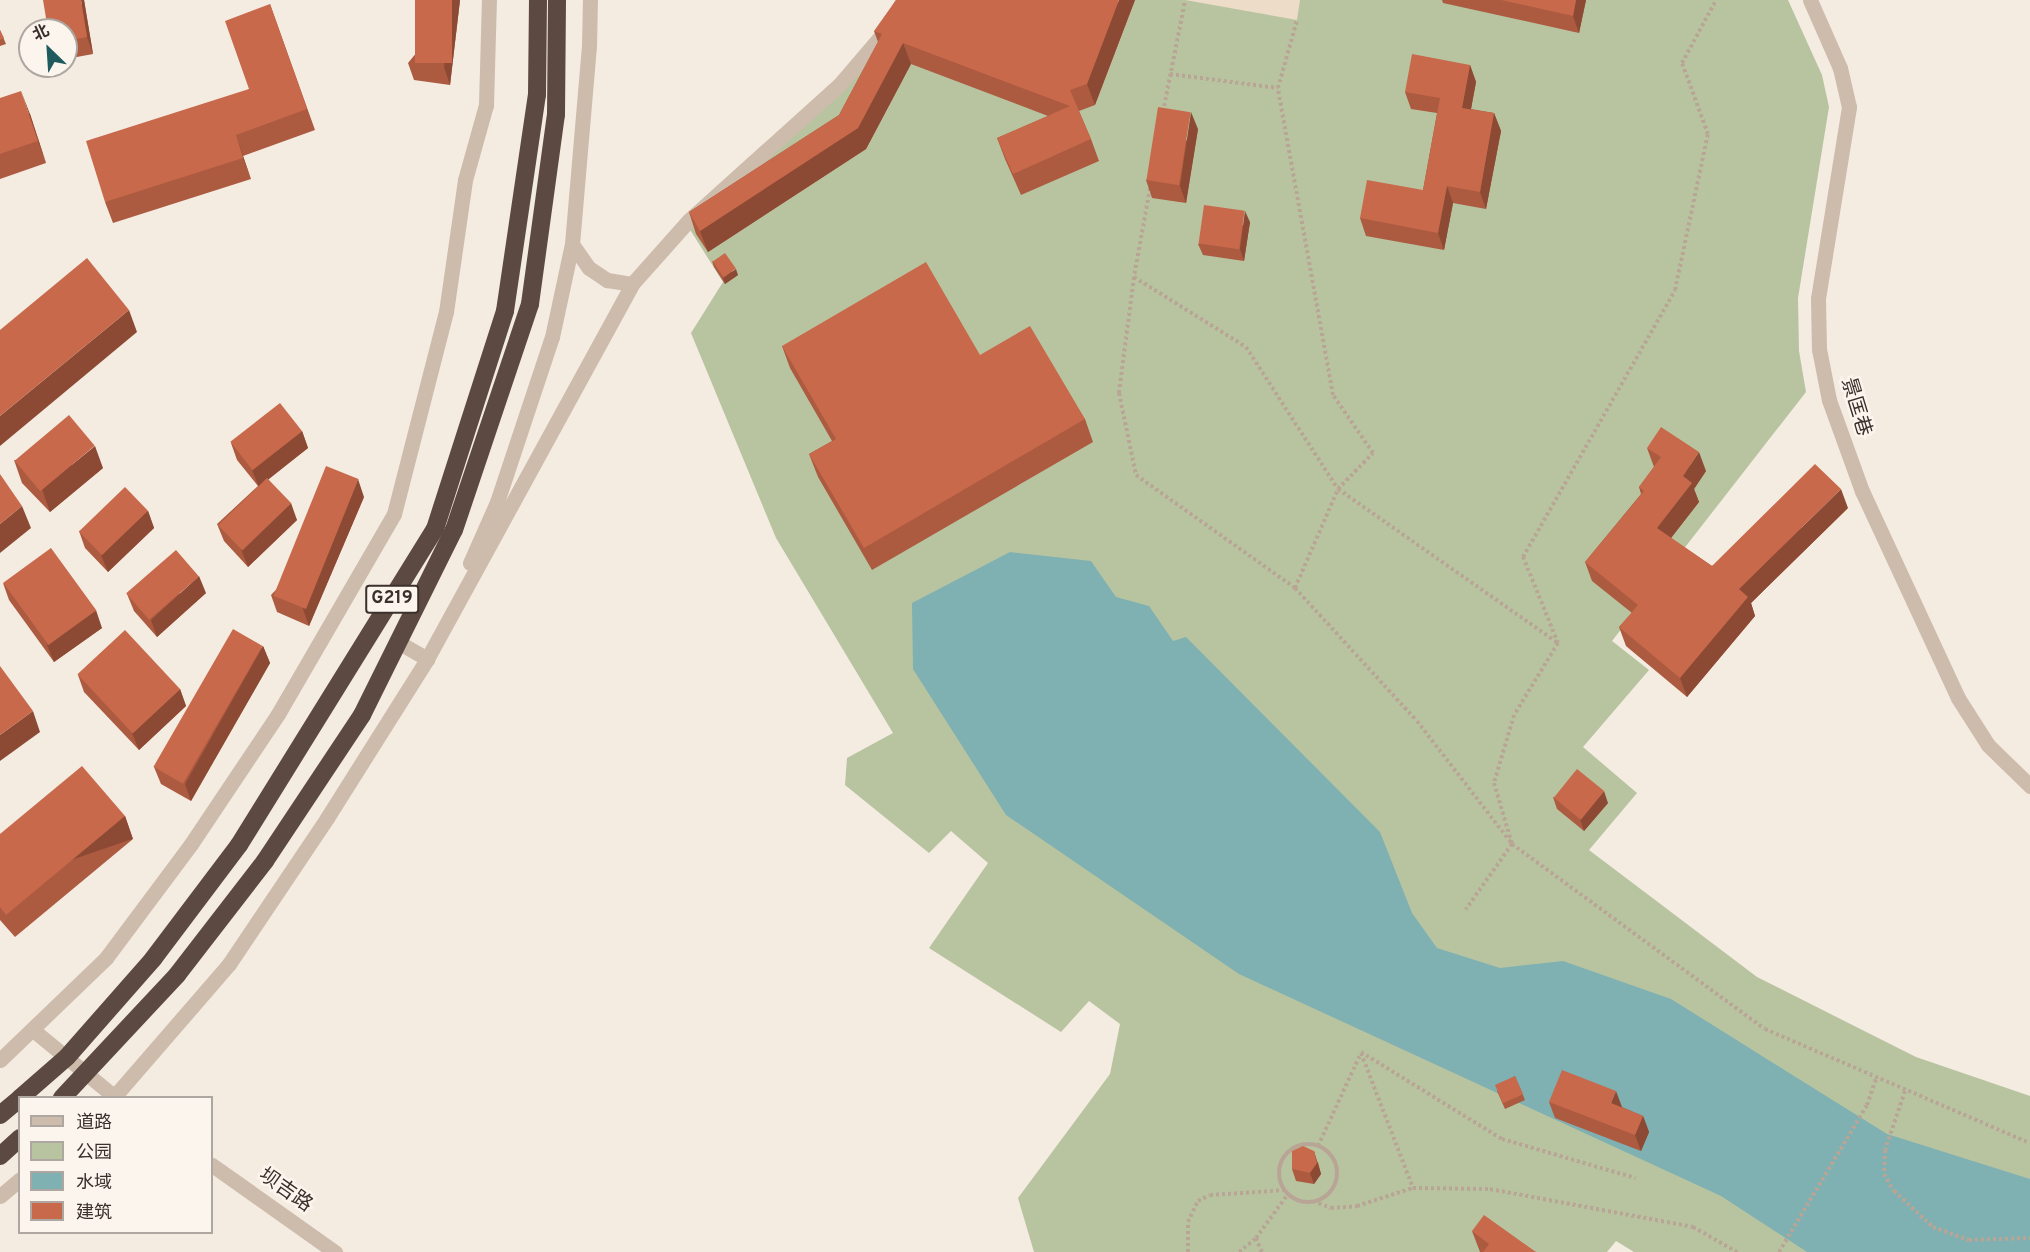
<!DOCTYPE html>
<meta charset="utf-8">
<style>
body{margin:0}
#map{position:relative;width:2030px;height:1252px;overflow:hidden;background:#f4ebe1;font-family:Overpass,"Noto Sans SC",sans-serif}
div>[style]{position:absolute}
.green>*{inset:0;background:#b8c4a0}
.plaza>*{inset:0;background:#ecdcc8}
.water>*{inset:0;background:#7fb0b2}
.path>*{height:4px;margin-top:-2px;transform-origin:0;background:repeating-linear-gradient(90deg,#b9a596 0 3px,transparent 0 6px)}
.path>.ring{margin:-2px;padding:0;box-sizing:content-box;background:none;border:4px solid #b9a596;border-radius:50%}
.street>*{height:15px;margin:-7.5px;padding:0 7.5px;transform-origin:7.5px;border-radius:7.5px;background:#cdbbac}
.highway>*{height:18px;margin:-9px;padding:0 9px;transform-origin:9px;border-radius:9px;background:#5c4a42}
.wall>*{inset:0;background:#ac5a40}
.shaded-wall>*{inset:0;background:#8c4a34;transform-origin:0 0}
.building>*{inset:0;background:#c8694b;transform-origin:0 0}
span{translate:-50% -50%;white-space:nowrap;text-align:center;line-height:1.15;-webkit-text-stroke:5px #fbf5ee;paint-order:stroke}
.shield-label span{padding:2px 4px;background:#fbf5ee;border:2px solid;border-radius:4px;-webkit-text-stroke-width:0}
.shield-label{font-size:18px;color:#3b302b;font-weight:700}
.street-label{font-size:20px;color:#3b302b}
.legend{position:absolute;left:18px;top:1096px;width:195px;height:138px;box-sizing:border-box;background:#fbf5ee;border:2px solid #aea6a0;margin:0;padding:8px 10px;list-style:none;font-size:18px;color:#3b302b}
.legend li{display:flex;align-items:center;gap:12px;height:30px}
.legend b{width:30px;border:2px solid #aea6a0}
.north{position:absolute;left:18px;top:18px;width:60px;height:60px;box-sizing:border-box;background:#fbf5ee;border:2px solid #aea6a0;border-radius:50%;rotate:335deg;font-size:16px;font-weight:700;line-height:24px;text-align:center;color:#3b302b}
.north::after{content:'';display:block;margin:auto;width:21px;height:27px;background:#1f5a5e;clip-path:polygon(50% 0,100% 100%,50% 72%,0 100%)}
</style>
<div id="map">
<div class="green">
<i style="clip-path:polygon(1135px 0,1788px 0,1822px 75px,1829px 107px,1798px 298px,1799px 351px,1806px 392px,1612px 641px,1649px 670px,1583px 747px,1637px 793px,1589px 850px,1757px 977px,1916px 1057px,2030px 1096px,2030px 1252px,1634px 1252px,1616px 1241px,1607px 1252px,1034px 1252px,1018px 1198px,1110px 1074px,1120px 1024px,1089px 1001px,1061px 1032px,929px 948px,988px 863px,951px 831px,929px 853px,845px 785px,847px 758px,893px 733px,776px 538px,691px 333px,723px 282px,689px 228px,881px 52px,1095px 105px)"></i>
</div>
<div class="plaza">
<i style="clip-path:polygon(1185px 0,1300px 0,1297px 20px)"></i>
</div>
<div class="water">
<i style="clip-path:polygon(1010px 552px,1091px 561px,1116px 597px,1149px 606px,1173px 641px,1186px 637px,1380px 832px,1412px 913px,1437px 948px,1500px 968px,1563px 961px,1671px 999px,1887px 1134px,2030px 1179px,2030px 1252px,1807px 1252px,1721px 1196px,1239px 974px,1006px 815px,913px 669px,912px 603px)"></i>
</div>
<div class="path">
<i style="left:1170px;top:74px;width:109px;rotate:7.4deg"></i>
<i style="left:1163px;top:112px;width:113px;rotate:-78.8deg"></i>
<i style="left:1150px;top:188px;width:90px;rotate:100.2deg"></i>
<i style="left:1134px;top:277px;width:132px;rotate:32deg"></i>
<i style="left:1246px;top:347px;width:169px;rotate:57.1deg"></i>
<i style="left:1338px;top:489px;width:269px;rotate:35deg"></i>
<i style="left:1558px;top:643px;width:84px;rotate:121.4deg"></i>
<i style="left:1514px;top:715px;width:71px;rotate:106.4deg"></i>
<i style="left:1494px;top:783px;width:64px;rotate:73.6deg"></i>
<i style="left:1512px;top:844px;width:80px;rotate:125.3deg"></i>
<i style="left:1134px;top:277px;width:117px;rotate:97.4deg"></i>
<i style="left:1119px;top:393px;width:84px;rotate:78.3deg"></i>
<i style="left:1136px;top:475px;width:195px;rotate:35.4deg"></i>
<i style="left:1295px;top:588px;width:180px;rotate:47.5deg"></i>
<i style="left:1417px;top:721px;width:155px;rotate:52.3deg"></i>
<i style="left:1512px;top:844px;width:313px;rotate:36.2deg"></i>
<i style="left:1765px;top:1029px;width:288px;rotate:23.3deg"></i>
<i style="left:1295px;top:588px;width:108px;rotate:-66.5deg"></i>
<i style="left:1338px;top:489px;width:50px;rotate:-45.8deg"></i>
<i style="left:1373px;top:453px;width:70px;rotate:-124.6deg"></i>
<i style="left:1333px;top:395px;width:312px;rotate:-100.2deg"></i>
<i style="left:1278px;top:88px;width:71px;rotate:-74.4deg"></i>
<i style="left:1558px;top:643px;width:93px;rotate:-112.1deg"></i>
<i style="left:1523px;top:557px;width:307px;rotate:-60.3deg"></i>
<i style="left:1675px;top:290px;width:159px;rotate:-78.1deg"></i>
<i style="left:1708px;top:134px;width:76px;rotate:-110.1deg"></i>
<i style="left:1682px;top:63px;width:72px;rotate:-61.6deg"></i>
<i style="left:1361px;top:1052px;width:166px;rotate:31.7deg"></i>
<i style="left:1502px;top:1139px;width:139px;rotate:16.3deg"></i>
<i style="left:1361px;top:1053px;width:145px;rotate:68.9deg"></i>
<i style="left:1905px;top:1091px;width:62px;rotate:108.7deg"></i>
<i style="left:1885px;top:1150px;width:24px;rotate:92deg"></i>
<i style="left:1884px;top:1174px;width:20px;rotate:60deg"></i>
<i style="left:1894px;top:1191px;width:53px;rotate:42.7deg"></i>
<i style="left:1933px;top:1227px;width:38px;rotate:20deg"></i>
<i style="left:1969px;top:1240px;width:61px;rotate:-1.9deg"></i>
<i class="ring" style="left:1279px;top:1144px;width:54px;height:54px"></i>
<i style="left:1318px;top:1146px;width:102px;rotate:-65.2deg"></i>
<i style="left:1313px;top:1201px;width:19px;rotate:21deg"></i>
<i style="left:1331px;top:1208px;width:26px;rotate:-4deg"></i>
<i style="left:1357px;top:1206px;width:59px;rotate:-17.8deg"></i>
<i style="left:1413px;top:1188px;width:77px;rotate:0.7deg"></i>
<i style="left:1490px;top:1189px;width:207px;rotate:10.6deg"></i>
<i style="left:1693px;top:1227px;width:51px;rotate:29.6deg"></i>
<i style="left:1256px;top:1238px;width:15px;rotate:67deg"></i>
<i style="left:1188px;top:1252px;width:30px;rotate:-90deg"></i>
<i style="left:1188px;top:1222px;width:23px;rotate:-65deg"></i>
<i style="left:1198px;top:1201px;width:13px;rotate:-27deg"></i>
<i style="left:1210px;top:1195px;width:75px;rotate:-3.8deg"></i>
<i style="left:1239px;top:1252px;width:22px;rotate:-39deg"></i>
<i style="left:1256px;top:1238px;width:54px;rotate:-54deg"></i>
<i style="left:1779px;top:1252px;width:171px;rotate:-59.1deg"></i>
<i style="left:1867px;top:1105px;width:28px;rotate:-71deg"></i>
</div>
<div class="street">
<i style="left:1810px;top:0;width:74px;rotate:66.2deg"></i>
<i style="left:1840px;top:68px;width:40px;rotate:77deg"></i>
<i style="left:1849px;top:107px;width:194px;rotate:99.2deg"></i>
<i style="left:1818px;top:299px;width:50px;rotate:88.9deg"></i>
<i style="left:1819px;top:349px;width:52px;rotate:78.9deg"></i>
<i style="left:1829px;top:400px;width:97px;rotate:70.1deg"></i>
<i style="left:1862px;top:491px;width:228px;rotate:65.1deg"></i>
<i style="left:1958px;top:698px;width:56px;rotate:57.4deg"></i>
<i style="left:1988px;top:745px;width:59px;rotate:44.3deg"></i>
<i style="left:572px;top:244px;width:29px;rotate:55deg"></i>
<i style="left:589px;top:268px;width:22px;rotate:34deg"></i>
<i style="left:607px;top:280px;width:25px;rotate:9deg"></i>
<i style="left:470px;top:563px;width:67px;rotate:-66.1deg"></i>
<i style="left:497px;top:502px;width:174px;rotate:-71.6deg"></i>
<i style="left:552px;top:337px;width:95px;rotate:-77.9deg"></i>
<i style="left:572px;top:244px;width:199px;rotate:-85.1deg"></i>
<i style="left:589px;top:46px;width:46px;rotate:-88.8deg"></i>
<i style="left:398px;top:642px;width:34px;rotate:30deg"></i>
<i style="left:33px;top:1030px;width:107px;rotate:39.3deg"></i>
<i style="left:0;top:1060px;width:147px;rotate:-43.9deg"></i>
<i style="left:106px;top:958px;width:142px;rotate:-53.3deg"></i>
<i style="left:191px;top:844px;width:156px;rotate:-56.2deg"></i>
<i style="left:278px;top:714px;width:231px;rotate:-59.9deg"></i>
<i style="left:394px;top:514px;width:209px;rotate:-75.6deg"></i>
<i style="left:446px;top:312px;width:133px;rotate:-81.8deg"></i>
<i style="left:465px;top:180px;width:78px;rotate:-74.4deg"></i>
<i style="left:486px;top:105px;width:105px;rotate:-88.4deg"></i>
<i style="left:113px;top:1098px;width:177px;rotate:-49.1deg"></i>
<i style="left:229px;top:964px;width:176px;rotate:-56.1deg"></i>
<i style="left:327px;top:818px;width:188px;rotate:-57.8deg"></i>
<i style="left:427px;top:659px;width:427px;rotate:-61.3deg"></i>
<i style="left:632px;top:284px;width:86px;rotate:-48.3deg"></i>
<i style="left:689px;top:220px;width:202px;rotate:-42deg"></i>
<i style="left:839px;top:85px;width:72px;rotate:-49.5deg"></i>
<i style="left:886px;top:30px;width:34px;rotate:-60deg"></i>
<i style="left:212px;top:1165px;width:151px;rotate:35.3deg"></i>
<i style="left:0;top:1196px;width:26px;rotate:-40deg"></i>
</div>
<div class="highway">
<i style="left:20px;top:1098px;width:62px;rotate:-41.1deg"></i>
<i style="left:67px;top:1057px;width:130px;rotate:-48.7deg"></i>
<i style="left:153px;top:959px;width:143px;rotate:-53deg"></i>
<i style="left:239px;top:845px;width:372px;rotate:-58.2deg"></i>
<i style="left:435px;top:529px;width:229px;rotate:-72.2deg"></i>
<i style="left:505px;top:311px;width:218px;rotate:-81.6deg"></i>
<i style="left:537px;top:95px;width:95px;rotate:-89.4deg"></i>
<i style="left:62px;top:1098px;width:168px;rotate:-46.9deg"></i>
<i style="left:177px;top:975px;width:144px;rotate:-52.3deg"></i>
<i style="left:265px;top:861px;width:175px;rotate:-56.4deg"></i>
<i style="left:362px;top:715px;width:207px;rotate:-63.6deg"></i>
<i style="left:454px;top:530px;width:238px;rotate:-71.4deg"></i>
<i style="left:530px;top:304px;width:191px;rotate:-82.2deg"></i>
<i style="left:556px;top:115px;width:115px;rotate:-89.5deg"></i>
<i style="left:0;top:1115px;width:26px;rotate:-40deg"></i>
<i style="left:0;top:1156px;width:27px;rotate:-42deg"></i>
</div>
<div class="wall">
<i style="clip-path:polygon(84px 0,93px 54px,66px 59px,66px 30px)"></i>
<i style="clip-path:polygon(460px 0,450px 85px,414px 80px,408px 63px)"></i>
<i style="clip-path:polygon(1135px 0,1095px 105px,1079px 111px,1091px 139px,1099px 161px,1021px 195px,1005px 159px,997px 138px,1048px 116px,911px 64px,866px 149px,708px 252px,696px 234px,689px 212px,839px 115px,878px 42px,874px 31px)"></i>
<i style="clip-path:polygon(1442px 0,1586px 0,1579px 33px,1443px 3px)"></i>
<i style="clip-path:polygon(270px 4px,315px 130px,243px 156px,251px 179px,113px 223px,105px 202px,249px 89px)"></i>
<i style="clip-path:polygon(0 30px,6px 44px,0 46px)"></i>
<i style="clip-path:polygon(1470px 65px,1476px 82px,1471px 109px,1494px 113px,1501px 131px,1486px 209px,1453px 203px,1444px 250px,1366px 236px,1360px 218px,1423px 190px,1437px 113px,1411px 109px,1405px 92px)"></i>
<i style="clip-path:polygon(0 98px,30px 114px,46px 163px,0 179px)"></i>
<i style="clip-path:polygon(1198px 129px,1186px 203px,1152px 198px,1146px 180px)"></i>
<i style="clip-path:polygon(1250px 222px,1244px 261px,1203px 255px,1198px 244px)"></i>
<i style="clip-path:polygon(712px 261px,738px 275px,725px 284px,714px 267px)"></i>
<i style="clip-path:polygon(782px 346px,980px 355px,1085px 419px,1093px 442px,872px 570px,818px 477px,809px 454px,832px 441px,790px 368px)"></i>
<i style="clip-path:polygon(302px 431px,308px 448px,268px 479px,297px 520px,248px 567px,224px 541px,217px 524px,258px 486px,237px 460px,231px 443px)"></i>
<i style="clip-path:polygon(1647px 448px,1706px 471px,1694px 489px,1699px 502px,1671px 538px,1712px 566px,1848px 508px,1751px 603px,1755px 616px,1687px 697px,1626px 646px,1619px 627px,1632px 613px,1592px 581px,1585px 562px,1641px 494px,1639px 487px,1654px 467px)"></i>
<i style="clip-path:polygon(14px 460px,103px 468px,50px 512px,22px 483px)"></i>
<i style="clip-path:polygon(364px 497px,309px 626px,277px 612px,271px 595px)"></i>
<i style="clip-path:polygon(148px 511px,154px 528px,108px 572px,85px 548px,79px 531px)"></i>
<i style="clip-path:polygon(3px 583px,102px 628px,54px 662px,9px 600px)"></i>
<i style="clip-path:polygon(206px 593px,157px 637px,134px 611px,127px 594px)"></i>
<i style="clip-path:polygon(263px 646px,270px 663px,191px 801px,161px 784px,154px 767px)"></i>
<i style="clip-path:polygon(78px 675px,180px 689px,186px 706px,139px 750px,84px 692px)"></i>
<i style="clip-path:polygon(1553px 797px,1608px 803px,1584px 831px,1557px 809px)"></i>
<i style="clip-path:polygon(125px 816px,133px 839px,15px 937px,0 920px,0 834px)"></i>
<i style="clip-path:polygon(1515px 1076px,1525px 1100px,1505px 1109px,1497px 1091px)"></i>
<i style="clip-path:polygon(1549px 1102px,1622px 1107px,1643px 1116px,1649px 1132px,1641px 1151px,1555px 1118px)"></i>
<i style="clip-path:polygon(1318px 1162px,1321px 1174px,1314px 1184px,1296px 1181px,1292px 1169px)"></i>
<i style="clip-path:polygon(1472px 1231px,1536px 1252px,1480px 1252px)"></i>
</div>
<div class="shaded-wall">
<i style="clip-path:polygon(81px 0,84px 0,93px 54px,87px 37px)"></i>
<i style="clip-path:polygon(452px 0,460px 0,450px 85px,444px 67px)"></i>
<i style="clip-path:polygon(1119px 0,1135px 0,1095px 105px,1087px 84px)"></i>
<i style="clip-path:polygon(1576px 0,1586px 0,1579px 33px,1573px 16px)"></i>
<i style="clip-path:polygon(903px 43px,911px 64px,866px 149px,708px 252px,700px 231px,858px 128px)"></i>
<i style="clip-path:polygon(1470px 65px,1476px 82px,1468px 125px,1462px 108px)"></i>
<i style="clip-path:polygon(21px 91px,30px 114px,46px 163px,38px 141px)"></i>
<i style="clip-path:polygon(1191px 112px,1198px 129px,1186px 203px,1180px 186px)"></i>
<i style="clip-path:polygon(1494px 113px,1501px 131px,1486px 209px,1480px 192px)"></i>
<i style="clip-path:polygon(236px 135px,243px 156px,251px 179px,243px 158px)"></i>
<i style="clip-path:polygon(1447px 186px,1453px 203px,1444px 250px,1438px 233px)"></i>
<i style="clip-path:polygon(1245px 211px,1250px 222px,1244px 261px,1240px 249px)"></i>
<i style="clip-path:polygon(736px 269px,738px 275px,725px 284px,723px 278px)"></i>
<i style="clip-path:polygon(129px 310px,137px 332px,0 446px,0 416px)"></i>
<i style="clip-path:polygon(302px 431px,308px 448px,259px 487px,252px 470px)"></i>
<i style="clip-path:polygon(95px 446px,103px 468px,50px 512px,42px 489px)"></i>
<i style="clip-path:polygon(1699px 452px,1706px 471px,1694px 489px,1699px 502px,1664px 547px,1657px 528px,1683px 476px)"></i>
<i style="clip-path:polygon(358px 479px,364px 497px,309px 626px,303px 609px)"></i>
<i style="clip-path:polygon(1841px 489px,1848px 508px,1751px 603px,1755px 616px,1687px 697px,1680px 678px,1739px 589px)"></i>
<i style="clip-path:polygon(291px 503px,297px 520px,248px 567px,241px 549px)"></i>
<i style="clip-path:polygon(22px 506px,31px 528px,0 553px,0 524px)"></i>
<i style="clip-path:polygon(148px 511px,154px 528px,108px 572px,101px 555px)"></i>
<i style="clip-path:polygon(199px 576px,206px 593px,157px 637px,151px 620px)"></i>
<i style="clip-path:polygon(96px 610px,102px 628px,54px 662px,47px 645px)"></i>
<i style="clip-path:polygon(263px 646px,270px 663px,191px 801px,185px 784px)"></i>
<i style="clip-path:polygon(180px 689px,186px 706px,139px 750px,132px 733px)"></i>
<i style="clip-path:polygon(33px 711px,40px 732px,0 761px,0 735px)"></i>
<i style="clip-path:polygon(1604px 791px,1608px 803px,1584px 831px,1580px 819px)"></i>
<i style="left:125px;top:816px;width:24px;height:155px;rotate:71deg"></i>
<i style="clip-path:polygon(1616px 1091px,1622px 1107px,1617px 1119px,1611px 1103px)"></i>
<i style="clip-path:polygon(1643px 1116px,1649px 1132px,1641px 1151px,1635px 1135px)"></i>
<i style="clip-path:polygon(1314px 1151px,1321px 1174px,1314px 1184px,1310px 1173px)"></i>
</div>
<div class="building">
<i style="clip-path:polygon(43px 0,81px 0,87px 37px,66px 41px,66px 30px,48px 30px)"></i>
<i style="left:415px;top:0;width:37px;height:63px"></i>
<i style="clip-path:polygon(896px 0,1119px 0,1087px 84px,1070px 90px,1091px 139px,1013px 174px,997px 138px,1070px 106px,903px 43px,858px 128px,700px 231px,689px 212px,839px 115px,882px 34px,874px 31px)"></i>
<i style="clip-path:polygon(1501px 0,1576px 0,1573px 16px)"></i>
<i style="clip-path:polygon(270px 4px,307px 109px,236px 135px,243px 158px,105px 202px,86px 141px,249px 89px,225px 21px)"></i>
<i style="clip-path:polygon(0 30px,4px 38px,0 40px)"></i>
<i style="clip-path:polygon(1412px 54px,1470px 65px,1462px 108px,1494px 113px,1480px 192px,1447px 186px,1438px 233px,1360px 218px,1367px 180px,1423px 190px,1440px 98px,1405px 92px)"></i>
<i style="clip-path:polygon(21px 91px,38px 141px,0 154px,0 98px)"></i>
<i style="left:1158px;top:107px;width:33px;height:74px;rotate:9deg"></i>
<i style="left:1204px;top:205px;width:41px;height:39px;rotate:8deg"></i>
<i style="left:725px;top:253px;width:19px;height:15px;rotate:55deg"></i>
<i style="clip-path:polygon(87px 258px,129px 310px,0 416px,0 330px)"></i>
<i style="clip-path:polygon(926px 262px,980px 355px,1030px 326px,1085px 419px,864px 548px,809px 454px,836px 439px,782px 346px)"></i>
<i style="left:280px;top:403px;width:36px;height:63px;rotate:52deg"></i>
<i style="left:69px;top:415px;width:40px;height:71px;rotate:50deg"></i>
<i style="clip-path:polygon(1661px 427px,1699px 452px,1683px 476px,1692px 483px,1657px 528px,1712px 566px,1815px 464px,1841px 489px,1739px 589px,1748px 597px,1680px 678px,1619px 627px,1638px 605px,1585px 562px,1644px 491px,1639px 487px,1661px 457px,1647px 448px)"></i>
<i style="left:326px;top:466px;width:35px;height:140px;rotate:22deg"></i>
<i style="clip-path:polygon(0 474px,22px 506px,0 524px)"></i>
<i style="left:267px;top:478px;width:35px;height:68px;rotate:46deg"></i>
<i style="left:125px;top:487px;width:33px;height:64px;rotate:46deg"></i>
<i style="left:51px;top:548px;width:77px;height:59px;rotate:54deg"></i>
<i style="left:176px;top:550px;width:35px;height:66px;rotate:49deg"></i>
<i style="left:233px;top:629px;width:34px;height:159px;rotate:30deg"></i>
<i style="left:125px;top:630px;width:81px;height:65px;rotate:47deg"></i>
<i style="clip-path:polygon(0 666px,33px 711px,0 735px)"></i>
<i style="clip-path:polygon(82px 766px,125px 816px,6px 915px,0 907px,0 834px)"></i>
<i style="left:1577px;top:769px;width:35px;height:37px;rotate:39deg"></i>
<i style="clip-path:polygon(1562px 1070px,1616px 1091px,1611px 1103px,1643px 1116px,1635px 1135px,1549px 1102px)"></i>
<i style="left:1515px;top:1076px;width:20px;height:22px;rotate:66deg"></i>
<i style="clip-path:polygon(1303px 1146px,1314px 1151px,1317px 1163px,1310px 1173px,1292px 1169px,1292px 1151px)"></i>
<i style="clip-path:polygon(1484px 1215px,1536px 1252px,1483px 1252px,1489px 1244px,1472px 1231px)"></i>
</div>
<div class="shield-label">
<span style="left:392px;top:599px">G219</span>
</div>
<div class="street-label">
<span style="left:1855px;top:407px;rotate:73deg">景匡巷</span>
<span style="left:285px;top:1191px;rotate:35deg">坝吉路</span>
</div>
<ul class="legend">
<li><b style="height:8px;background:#cdbbac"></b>道路</li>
<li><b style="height:16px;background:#b8c4a0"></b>公园</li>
<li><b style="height:16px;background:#7fb0b2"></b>水域</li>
<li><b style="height:16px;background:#c8694b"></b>建筑</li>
</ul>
<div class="north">北</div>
</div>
